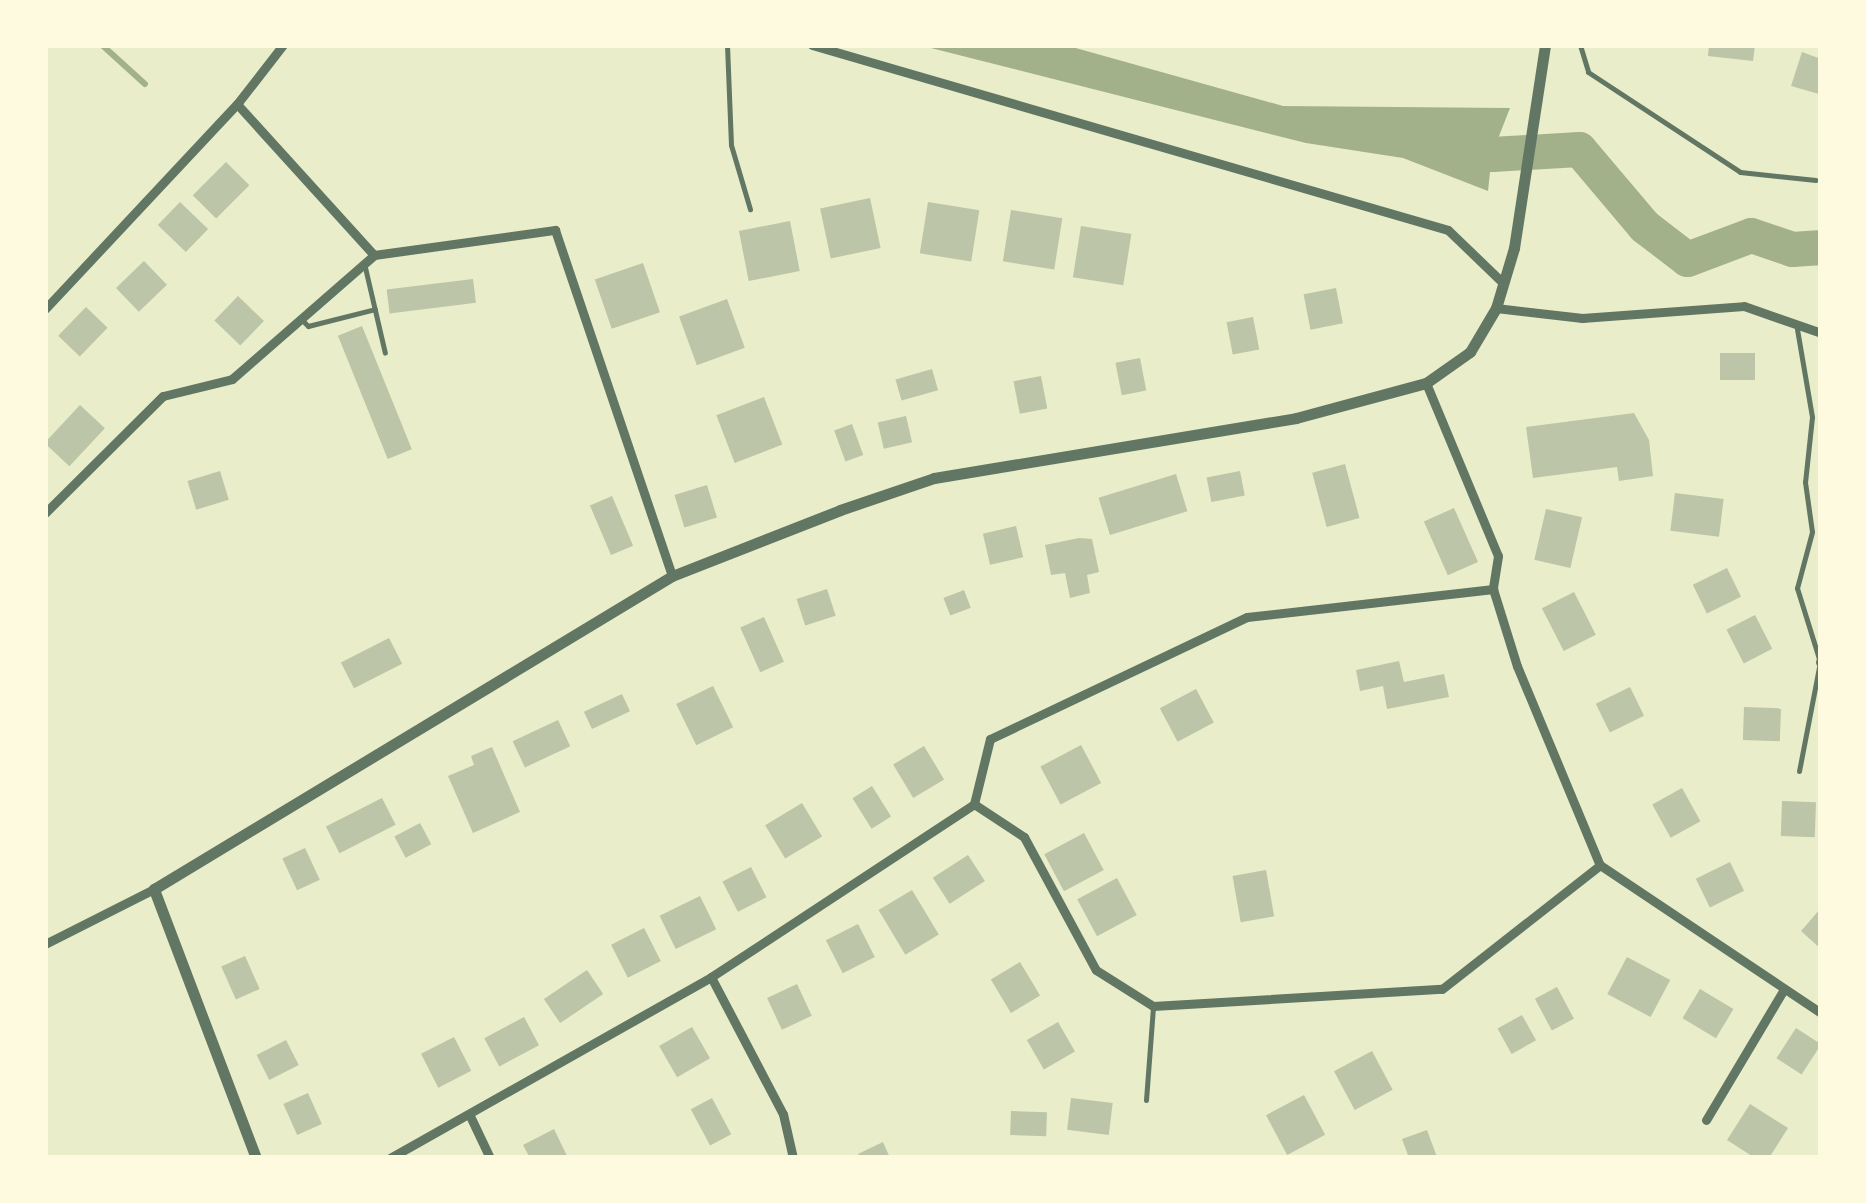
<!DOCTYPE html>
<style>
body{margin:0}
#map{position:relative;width:1866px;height:1203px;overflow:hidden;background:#e9edc9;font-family:"Roboto Condensed",sans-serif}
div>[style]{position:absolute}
.water>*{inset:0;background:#a3b18a}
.stream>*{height:6px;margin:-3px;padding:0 3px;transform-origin:3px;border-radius:3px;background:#a3b18a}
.river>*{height:35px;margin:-17.5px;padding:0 17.5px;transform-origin:17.5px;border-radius:17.5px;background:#a3b18a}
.building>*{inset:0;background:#bcc5a7;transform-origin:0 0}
.service>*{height:5px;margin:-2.5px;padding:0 2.5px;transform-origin:2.5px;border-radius:2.5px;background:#617663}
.minor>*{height:9px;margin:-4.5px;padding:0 4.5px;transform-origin:4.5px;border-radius:4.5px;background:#617663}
.tertiary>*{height:11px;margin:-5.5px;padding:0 5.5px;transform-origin:5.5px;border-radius:5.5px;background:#617663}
span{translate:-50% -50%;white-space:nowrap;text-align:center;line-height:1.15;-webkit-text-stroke:8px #fefae0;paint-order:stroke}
.frame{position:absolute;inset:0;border:48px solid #fefae0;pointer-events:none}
</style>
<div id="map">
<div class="water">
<i style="clip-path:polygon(919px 45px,1065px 45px,1283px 106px,1510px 108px,1492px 154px,1488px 191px,1403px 158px,1306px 143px)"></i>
</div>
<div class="stream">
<i style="left:102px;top:45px;width:58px;rotate:42.2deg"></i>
</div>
<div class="river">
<i style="left:1447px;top:147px;width:46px;rotate:8.8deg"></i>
<i style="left:1492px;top:154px;width:87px;rotate:-3.3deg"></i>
<i style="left:1579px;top:149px;width:101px;rotate:49.8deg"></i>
<i style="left:1644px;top:226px;width:54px;rotate:37.5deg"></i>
<i style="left:1687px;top:259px;width:68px;rotate:-20.6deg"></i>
<i style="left:1751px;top:235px;width:43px;rotate:18.9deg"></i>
<i style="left:1792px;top:249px;width:29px;rotate:-4deg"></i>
</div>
<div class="building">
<i style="clip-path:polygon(1709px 45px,1755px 45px,1753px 61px,1708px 56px)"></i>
<i style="clip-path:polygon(1802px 52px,1821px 59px,1819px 94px,1791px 86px)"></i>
<i style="left:226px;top:162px;width:33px;height:47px;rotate:45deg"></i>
<i style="left:870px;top:198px;width:51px;height:51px;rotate:78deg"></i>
<i style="left:180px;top:202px;width:39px;height:32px;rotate:44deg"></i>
<i style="left:928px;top:202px;width:52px;height:52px;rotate:9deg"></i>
<i style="left:1011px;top:210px;width:52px;height:52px;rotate:9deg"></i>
<i style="left:790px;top:221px;width:51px;height:52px;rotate:79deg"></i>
<i style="left:1081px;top:226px;width:51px;height:52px;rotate:9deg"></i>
<i style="left:144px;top:261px;width:33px;height:39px;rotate:46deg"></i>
<i style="left:643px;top:263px;width:52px;height:51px;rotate:71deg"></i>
<i style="left:473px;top:279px;width:24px;height:87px;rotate:83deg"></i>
<i style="left:1336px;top:288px;width:36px;height:33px;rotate:79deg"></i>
<i style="left:238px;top:296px;width:36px;height:34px;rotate:44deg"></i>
<i style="left:727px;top:299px;width:52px;height:51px;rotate:70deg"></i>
<i style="left:86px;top:307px;width:30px;height:40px;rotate:44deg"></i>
<i style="left:1253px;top:317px;width:33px;height:27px;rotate:79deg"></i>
<i style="left:362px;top:326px;width:133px;height:26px;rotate:68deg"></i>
<i style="left:1720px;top:353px;width:35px;height:27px"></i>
<i style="left:1140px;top:358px;width:33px;height:25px;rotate:79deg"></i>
<i style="left:932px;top:369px;width:22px;height:38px;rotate:74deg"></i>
<i style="left:1041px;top:376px;width:33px;height:28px;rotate:79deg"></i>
<i style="left:764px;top:397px;width:51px;height:51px;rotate:69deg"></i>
<i style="left:80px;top:405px;width:34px;height:52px;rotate:43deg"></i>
<i style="clip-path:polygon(1634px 413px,1649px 440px,1653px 476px,1619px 481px,1617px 467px,1533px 478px,1526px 427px)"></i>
<i style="left:906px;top:416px;width:27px;height:29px;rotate:77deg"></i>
<i style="left:852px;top:424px;width:33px;height:19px;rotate:70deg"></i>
<i style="left:1345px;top:464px;width:56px;height:34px;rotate:75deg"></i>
<i style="left:220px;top:471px;width:30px;height:34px;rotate:73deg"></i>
<i style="left:1240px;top:471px;width:25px;height:34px;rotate:79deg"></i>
<i style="left:1176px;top:474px;width:39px;height:81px;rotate:73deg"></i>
<i style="left:707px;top:485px;width:34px;height:34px;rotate:73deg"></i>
<i style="left:1675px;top:493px;width:49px;height:38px;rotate:7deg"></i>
<i style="left:612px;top:496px;width:54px;height:24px;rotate:67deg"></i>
<i style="left:1454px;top:508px;width:59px;height:33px;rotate:66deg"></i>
<i style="left:1546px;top:509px;width:37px;height:52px;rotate:13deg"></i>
<i style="left:1016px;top:526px;width:32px;height:34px;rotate:77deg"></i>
<i style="clip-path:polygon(1079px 538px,1092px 539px,1099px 572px,1087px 575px,1090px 593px,1070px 598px,1065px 573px,1051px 575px,1045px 545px)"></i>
<i style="left:1727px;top:568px;width:32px;height:38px;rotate:64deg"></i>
<i style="left:827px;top:589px;width:28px;height:32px;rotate:72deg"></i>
<i style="left:964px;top:590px;width:19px;height:22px;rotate:69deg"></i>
<i style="left:1574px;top:592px;width:48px;height:36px;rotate:63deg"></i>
<i style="left:1755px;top:615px;width:38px;height:32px;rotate:63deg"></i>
<i style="left:764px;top:617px;width:49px;height:26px;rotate:66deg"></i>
<i style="left:389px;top:638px;width:29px;height:54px;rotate:63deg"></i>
<i style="clip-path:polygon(1399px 661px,1404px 682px,1444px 674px,1449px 697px,1387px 709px,1383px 686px,1360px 691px,1356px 670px)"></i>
<i style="left:713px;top:686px;width:46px;height:41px;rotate:64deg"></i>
<i style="left:1630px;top:687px;width:32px;height:38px;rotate:64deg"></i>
<i style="left:1196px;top:689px;width:38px;height:41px;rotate:62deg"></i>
<i style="left:622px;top:694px;width:19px;height:42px;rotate:65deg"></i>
<i style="left:1744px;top:707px;width:37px;height:33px;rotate:2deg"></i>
<i style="left:558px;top:720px;width:29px;height:50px;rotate:65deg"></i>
<i style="left:1081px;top:745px;width:43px;height:46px;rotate:62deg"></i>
<i style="left:924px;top:746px;width:39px;height:36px;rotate:59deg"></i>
<i style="clip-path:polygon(492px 747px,520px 812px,473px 833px,448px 776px,474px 765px,471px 756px)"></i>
<i style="left:872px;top:786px;width:36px;height:23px;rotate:58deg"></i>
<i style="left:1682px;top:788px;width:38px;height:34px;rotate:61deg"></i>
<i style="left:382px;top:798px;width:30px;height:63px;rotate:63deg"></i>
<i style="left:1782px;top:801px;width:34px;height:35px;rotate:2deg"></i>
<i style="left:802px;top:803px;width:39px;height:43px;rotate:59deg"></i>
<i style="left:420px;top:823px;width:24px;height:29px;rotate:62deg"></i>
<i style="left:1084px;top:833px;width:42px;height:45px;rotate:62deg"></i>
<i style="left:305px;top:848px;width:35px;height:25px;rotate:65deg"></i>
<i style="left:968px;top:855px;width:31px;height:42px;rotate:57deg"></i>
<i style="left:1730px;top:862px;width:32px;height:38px;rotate:64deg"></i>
<i style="left:751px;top:867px;width:34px;height:32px;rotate:63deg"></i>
<i style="left:1266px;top:870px;width:47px;height:34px;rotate:80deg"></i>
<i style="left:1117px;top:878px;width:42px;height:45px;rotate:62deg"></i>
<i style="left:912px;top:890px;width:52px;height:39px;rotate:59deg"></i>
<i style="left:700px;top:896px;width:37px;height:45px;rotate:64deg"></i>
<i style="clip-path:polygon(1821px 908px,1821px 949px,1801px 931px)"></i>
<i style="left:858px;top:924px;width:37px;height:36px;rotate:63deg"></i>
<i style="left:644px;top:928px;width:37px;height:37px;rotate:63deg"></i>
<i style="left:245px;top:956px;width:36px;height:26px;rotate:66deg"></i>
<i style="left:1627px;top:957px;width:49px;height:42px;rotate:28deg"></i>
<i style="left:1020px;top:962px;width:39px;height:34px;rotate:59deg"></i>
<i style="left:587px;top:970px;width:29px;height:52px;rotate:56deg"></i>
<i style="left:797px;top:984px;width:35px;height:33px;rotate:65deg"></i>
<i style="left:1557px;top:987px;width:36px;height:25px;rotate:62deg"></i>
<i style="left:1700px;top:989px;width:39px;height:34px;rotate:31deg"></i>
<i style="left:1522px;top:1015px;width:29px;height:28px;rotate:61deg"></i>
<i style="left:524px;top:1017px;width:32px;height:45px;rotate:62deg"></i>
<i style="left:1058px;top:1022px;width:34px;height:36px;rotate:60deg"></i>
<i style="left:692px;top:1027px;width:36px;height:38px;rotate:60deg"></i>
<i style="left:1796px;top:1028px;width:30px;height:36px;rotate:33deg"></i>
<i style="left:454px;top:1037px;width:38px;height:37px;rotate:63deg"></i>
<i style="left:286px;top:1040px;width:28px;height:33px;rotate:63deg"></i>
<i style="left:1372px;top:1051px;width:44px;height:43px;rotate:62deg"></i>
<i style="left:308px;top:1093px;width:34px;height:27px;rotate:66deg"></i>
<i style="left:1304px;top:1095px;width:45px;height:43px;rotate:62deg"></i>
<i style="left:712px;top:1098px;width:41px;height:24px;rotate:62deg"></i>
<i style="left:1071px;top:1098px;width:42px;height:32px;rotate:7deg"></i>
<i style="clip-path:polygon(1750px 1104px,1788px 1128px,1769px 1158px,1755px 1158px,1727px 1140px)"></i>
<i style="left:1011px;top:1111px;width:36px;height:24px;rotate:2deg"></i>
<i style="clip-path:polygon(554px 1129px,568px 1158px,530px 1158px,523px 1145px)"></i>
<i style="clip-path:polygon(1427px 1130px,1437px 1157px,1409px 1158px,1402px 1139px)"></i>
<i style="clip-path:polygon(883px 1142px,890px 1158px,861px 1158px,858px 1154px)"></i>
</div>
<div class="service">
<i style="left:727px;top:45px;width:100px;rotate:87.7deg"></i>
<i style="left:731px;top:145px;width:67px;rotate:73.5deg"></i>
<i style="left:1580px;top:45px;width:28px;rotate:73deg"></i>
<i style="left:1588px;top:72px;width:182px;rotate:33.3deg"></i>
<i style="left:1740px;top:172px;width:76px;rotate:6deg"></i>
<i style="left:364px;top:263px;width:92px;rotate:76.9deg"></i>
<i style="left:301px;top:319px;width:10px;rotate:45deg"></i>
<i style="left:308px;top:326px;width:69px;rotate:-14.2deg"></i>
<i style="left:1797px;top:329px;width:89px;rotate:80.3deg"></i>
<i style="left:1812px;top:417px;width:65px;rotate:96.1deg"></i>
<i style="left:1805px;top:482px;width:50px;rotate:82deg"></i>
<i style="left:1812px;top:532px;width:58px;rotate:105deg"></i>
<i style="left:1797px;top:588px;width:77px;rotate:72.7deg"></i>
<i style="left:1820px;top:662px;width:111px;rotate:100.9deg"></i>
<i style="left:1146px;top:1100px;width:94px;rotate:-85.7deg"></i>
</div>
<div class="minor">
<i style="left:812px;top:45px;width:662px;rotate:16.22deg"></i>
<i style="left:1448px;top:230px;width:76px;rotate:43.9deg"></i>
<i style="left:237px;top:104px;width:75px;rotate:-52.1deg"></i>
<i style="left:1496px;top:308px;width:87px;rotate:6.6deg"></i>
<i style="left:1582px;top:318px;width:162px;rotate:-4.2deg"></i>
<i style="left:1744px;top:306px;width:82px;rotate:19.3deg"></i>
<i style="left:45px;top:309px;width:281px;rotate:-46.9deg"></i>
<i style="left:237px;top:104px;width:204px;rotate:47.8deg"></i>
<i style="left:374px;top:255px;width:183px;rotate:-7.9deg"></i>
<i style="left:555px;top:230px;width:365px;rotate:71.3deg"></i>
<i style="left:1426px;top:383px;width:187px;rotate:67.4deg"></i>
<i style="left:1498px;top:556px;width:33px;rotate:99deg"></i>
<i style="left:1493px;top:589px;width:81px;rotate:72.7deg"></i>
<i style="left:1517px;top:666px;width:216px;rotate:67.4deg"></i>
<i style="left:1600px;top:865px;width:266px;rotate:33.8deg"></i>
<i style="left:45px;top:513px;width:166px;rotate:-44.8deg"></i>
<i style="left:163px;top:396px;width:71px;rotate:-13.8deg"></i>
<i style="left:232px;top:379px;width:189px;rotate:-41.1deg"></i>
<i style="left:1820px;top:662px;width:1px"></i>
<i style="left:974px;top:804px;width:67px;rotate:-76.2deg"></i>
<i style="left:990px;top:739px;width:284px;rotate:-25.4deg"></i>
<i style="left:1247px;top:617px;width:248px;rotate:-6.5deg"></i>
<i style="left:45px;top:944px;width:122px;rotate:-26.8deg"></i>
<i style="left:711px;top:977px;width:155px;rotate:62.3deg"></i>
<i style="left:783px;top:1114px;width:45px;rotate:77.2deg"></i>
<i style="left:471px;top:1118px;width:44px;rotate:64.6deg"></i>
<i style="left:1706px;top:1120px;width:152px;rotate:-59.2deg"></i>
<i style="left:390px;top:1158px;width:369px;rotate:-29.4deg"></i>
<i style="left:711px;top:977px;width:315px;rotate:-33.3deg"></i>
<i style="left:974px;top:804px;width:60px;rotate:33.4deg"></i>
<i style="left:1024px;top:837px;width:151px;rotate:61.6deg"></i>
<i style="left:1096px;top:970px;width:67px;rotate:32.3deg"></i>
<i style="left:1153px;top:1006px;width:289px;rotate:-3.4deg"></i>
<i style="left:1442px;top:989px;width:201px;rotate:-38.1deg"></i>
</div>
<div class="tertiary">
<i style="left:256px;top:1158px;width:288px;rotate:-110.8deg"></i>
<i style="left:154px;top:889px;width:605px;rotate:-31.14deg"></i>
<i style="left:672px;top:576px;width:180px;rotate:-21.4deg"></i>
<i style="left:840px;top:510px;width:99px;rotate:-18.8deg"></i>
<i style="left:934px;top:478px;width:367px;rotate:-9.4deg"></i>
<i style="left:1296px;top:418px;width:135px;rotate:-15.1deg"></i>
<i style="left:1426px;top:383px;width:54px;rotate:-35.2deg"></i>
<i style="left:1470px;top:352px;width:51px;rotate:-59.4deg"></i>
<i style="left:1496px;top:308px;width:63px;rotate:-73.3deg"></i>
<i style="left:1514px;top:248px;width:205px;rotate:-81.3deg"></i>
</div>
<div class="frame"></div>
</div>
